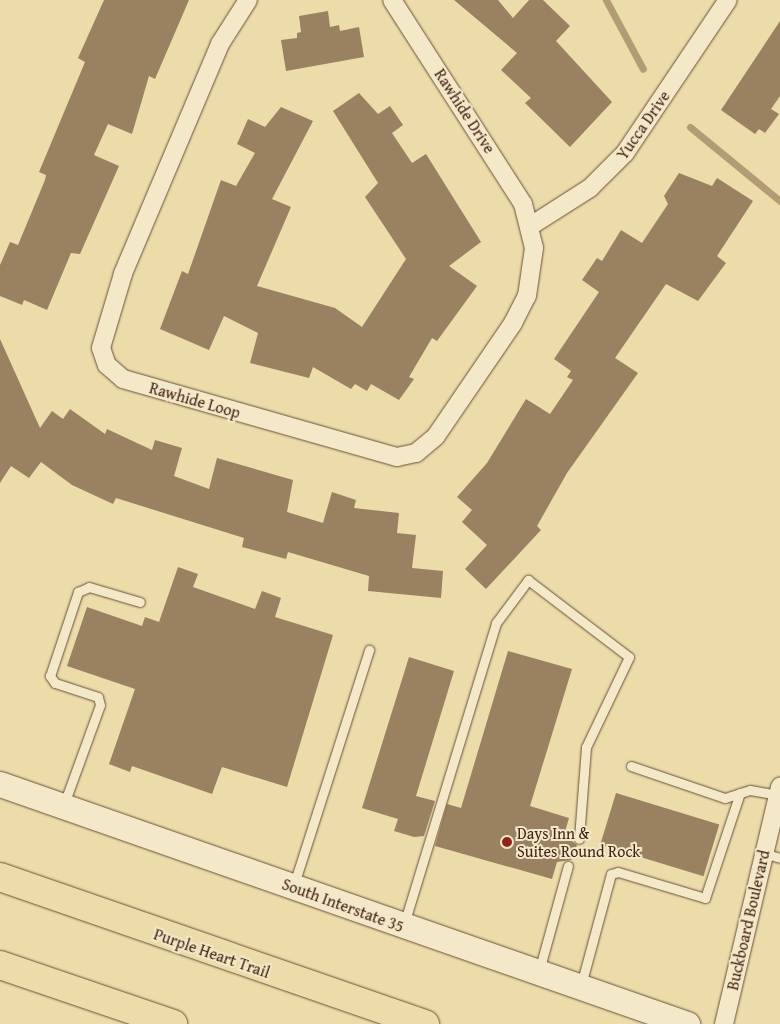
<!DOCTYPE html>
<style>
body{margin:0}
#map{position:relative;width:780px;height:1024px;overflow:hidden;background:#ecdcaa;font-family:"Gentium Book Plus",serif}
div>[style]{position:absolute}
.stream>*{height:7px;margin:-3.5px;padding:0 3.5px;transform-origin:3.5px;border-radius:3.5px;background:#b29c76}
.building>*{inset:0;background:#998161;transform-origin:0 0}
.roads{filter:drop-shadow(0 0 1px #6b4e38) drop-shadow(0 0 1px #6b4e38)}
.service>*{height:9px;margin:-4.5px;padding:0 4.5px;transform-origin:4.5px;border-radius:4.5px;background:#f3e8c8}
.minor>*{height:18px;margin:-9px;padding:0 9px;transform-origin:9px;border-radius:9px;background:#f3e8c8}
.secondary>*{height:25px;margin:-12.5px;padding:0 12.5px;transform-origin:12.5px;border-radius:12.5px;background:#f3e8c8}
.motorway>*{height:28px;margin:-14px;padding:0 14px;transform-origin:14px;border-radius:14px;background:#ecdcaa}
.dots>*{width:14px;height:14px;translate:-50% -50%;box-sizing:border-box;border:2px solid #f3e8c8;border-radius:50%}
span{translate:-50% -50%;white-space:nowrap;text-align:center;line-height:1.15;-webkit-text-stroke:4px #f3e8c8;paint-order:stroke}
.street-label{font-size:16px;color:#401f12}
.poi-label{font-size:16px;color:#401f12}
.left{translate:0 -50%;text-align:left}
</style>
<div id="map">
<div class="stream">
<i style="left:606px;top:0;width:78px;rotate:61.8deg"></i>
<i style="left:690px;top:127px;width:117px;rotate:39.4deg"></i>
</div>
<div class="building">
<i style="clip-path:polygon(104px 0,189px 0,155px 79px,149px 76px,132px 134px,108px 124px,94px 155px,119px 166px,80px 254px,71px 253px,47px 310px,24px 300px,22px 305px,0 296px,0 265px,10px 242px,18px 245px,45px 180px,46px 175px,39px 172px,85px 62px,78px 58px)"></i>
<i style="clip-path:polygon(454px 0,498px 0,513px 18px,529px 0,543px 0,570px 26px,556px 41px,612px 102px,570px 147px,525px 103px,531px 98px,501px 70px,517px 53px)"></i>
<i style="clip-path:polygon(328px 11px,330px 27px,339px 25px,340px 31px,359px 27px,364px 57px,286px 71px,281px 40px,297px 38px,297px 33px,301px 32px,299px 16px)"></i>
<i style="clip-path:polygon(780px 21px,780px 96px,771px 109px,779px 114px,765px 133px,759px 129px,755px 134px,721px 110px)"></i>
<i style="clip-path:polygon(359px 93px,378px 114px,390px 106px,403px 125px,392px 133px,412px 163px,426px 154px,481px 242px,449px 266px,477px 286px,437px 341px,432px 338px,409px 377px,414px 379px,399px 400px,371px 384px,367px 391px,355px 384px,351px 389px,313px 367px,309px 378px,250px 363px,258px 333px,224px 316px,209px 350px,160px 329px,182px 271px,188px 274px,221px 180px,236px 186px,255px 153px,237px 144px,248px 119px,265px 127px,281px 107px,313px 121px,272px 199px,291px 207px,257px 286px,335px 308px,362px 327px,406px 259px,365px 197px,378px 183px,333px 111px)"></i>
<i style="clip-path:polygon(679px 173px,712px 186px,717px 178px,753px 201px,717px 256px,726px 263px,698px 301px,666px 284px,615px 358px,638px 373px,567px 473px,537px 526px,541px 530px,486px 589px,465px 569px,487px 545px,462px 522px,472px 510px,457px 497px,487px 463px,526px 399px,550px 414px,573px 380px,567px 377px,571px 371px,554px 359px,599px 292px,582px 280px,597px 258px,602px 261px,621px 230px,642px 243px,668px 204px,664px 196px)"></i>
<i style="clip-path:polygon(0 339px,40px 428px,52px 411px,63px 419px,70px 409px,105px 434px,107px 429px,152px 450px,155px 440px,182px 448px,174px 476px,209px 489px,217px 458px,293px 480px,287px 512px,323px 523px,332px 492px,356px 500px,354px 508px,399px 513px,397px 533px,416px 535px,412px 568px,443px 571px,441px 598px,368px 591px,369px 576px,288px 552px,286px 559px,242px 547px,244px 538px,116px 498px,113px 504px,72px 485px,41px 462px,29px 478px,11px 466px,0 483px)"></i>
<i style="clip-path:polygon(178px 567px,198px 574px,193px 587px,255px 609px,262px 591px,281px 598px,275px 617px,333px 635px,287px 787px,222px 767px,212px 794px,132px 766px,130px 772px,109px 764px,135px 689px,67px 666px,87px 607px,142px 626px,145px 617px,159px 622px)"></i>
<i style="clip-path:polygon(508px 651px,572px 669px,530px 806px,569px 818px,564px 835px,577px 845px,571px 860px,557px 862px,552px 879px,435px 846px,447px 804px,461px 808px)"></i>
<i style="clip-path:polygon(409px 657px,454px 671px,416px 796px,435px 801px,424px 836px,414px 837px,394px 831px,398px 819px,362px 808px)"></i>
<i style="left:616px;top:793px;width:108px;height:54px;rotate:17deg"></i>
</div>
<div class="roads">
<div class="service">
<i style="left:631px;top:766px;width:99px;rotate:18.8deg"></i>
<i style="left:725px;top:798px;width:26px;rotate:-18deg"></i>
<i style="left:750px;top:790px;width:28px;rotate:10deg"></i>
<i style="left:64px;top:804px;width:105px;rotate:-70deg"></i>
<i style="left:100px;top:705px;width:8px;rotate:-104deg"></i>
<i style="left:98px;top:697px;width:45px;rotate:-162deg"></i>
<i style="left:55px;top:683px;width:9px;rotate:-126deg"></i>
<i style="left:50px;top:676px;width:89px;rotate:-71.6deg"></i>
<i style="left:78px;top:592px;width:12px;rotate:-24deg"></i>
<i style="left:89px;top:587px;width:53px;rotate:16.4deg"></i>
<i style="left:763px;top:853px;width:18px;rotate:16deg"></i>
<i style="left:294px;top:884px;width:246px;rotate:-72.2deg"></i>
<i style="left:404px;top:924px;width:315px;rotate:-73deg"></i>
<i style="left:496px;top:623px;width:54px;rotate:-53.3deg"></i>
<i style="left:528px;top:580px;width:127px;rotate:37.3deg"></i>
<i style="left:629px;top:657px;width:100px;rotate:115.5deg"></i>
<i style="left:586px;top:747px;width:92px;rotate:94.4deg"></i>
<i style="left:539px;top:971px;width:109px;rotate:-74.6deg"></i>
<i style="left:581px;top:985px;width:115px;rotate:-74.9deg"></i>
<i style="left:611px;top:874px;width:7px;rotate:-16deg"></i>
<i style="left:618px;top:872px;width:91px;rotate:16.6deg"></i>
<i style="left:705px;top:898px;width:111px;rotate:-71.6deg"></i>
</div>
<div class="minor">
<i style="left:248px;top:0;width:52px;rotate:122.5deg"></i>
<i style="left:220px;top:44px;width:250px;rotate:112.9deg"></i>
<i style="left:123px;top:274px;width:77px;rotate:106.6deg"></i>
<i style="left:101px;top:348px;width:18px;rotate:71deg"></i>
<i style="left:107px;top:365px;width:21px;rotate:41deg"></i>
<i style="left:123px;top:379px;width:285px;rotate:15.9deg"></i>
<i style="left:397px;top:457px;width:19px;rotate:-12deg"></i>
<i style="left:416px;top:453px;width:26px;rotate:-40deg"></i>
<i style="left:436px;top:436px;width:137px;rotate:-55.7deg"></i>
<i style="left:513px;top:323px;width:30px;rotate:-63deg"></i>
<i style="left:527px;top:296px;width:49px;rotate:-81.7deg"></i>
<i style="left:534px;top:248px;width:45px;rotate:-104deg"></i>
<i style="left:523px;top:204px;width:242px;rotate:-122.7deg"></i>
<i style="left:532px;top:225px;width:69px;rotate:-32.5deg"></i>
<i style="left:590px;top:188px;width:49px;rotate:-45deg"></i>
<i style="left:625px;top:153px;width:184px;rotate:-56.1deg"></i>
<i style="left:724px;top:1024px;width:244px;rotate:-76.7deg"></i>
</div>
<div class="secondary">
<i style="left:0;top:784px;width:728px;rotate:19.26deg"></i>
</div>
<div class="motorway">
<i style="left:0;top:877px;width:450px;rotate:19.1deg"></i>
<i style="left:0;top:965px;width:183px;rotate:18.8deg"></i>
</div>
</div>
<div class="dots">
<i style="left:507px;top:842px;background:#8f2418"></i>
</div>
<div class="street-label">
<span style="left:465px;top:111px;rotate:57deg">Rawhide Drive</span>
<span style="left:643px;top:125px;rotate:-55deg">Yucca Drive</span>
<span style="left:195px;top:400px;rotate:16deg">Rawhide Loop</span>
<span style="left:343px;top:905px;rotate:20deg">South Interstate 35</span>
<span style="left:748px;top:920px;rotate:-77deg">Buckboard Boulevard</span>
<span style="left:212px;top:953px;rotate:19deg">Purple Heart Trail</span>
</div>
<div class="poi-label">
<span class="left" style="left:517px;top:842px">Days Inn &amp;<br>Suites Round Rock</span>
</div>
</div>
